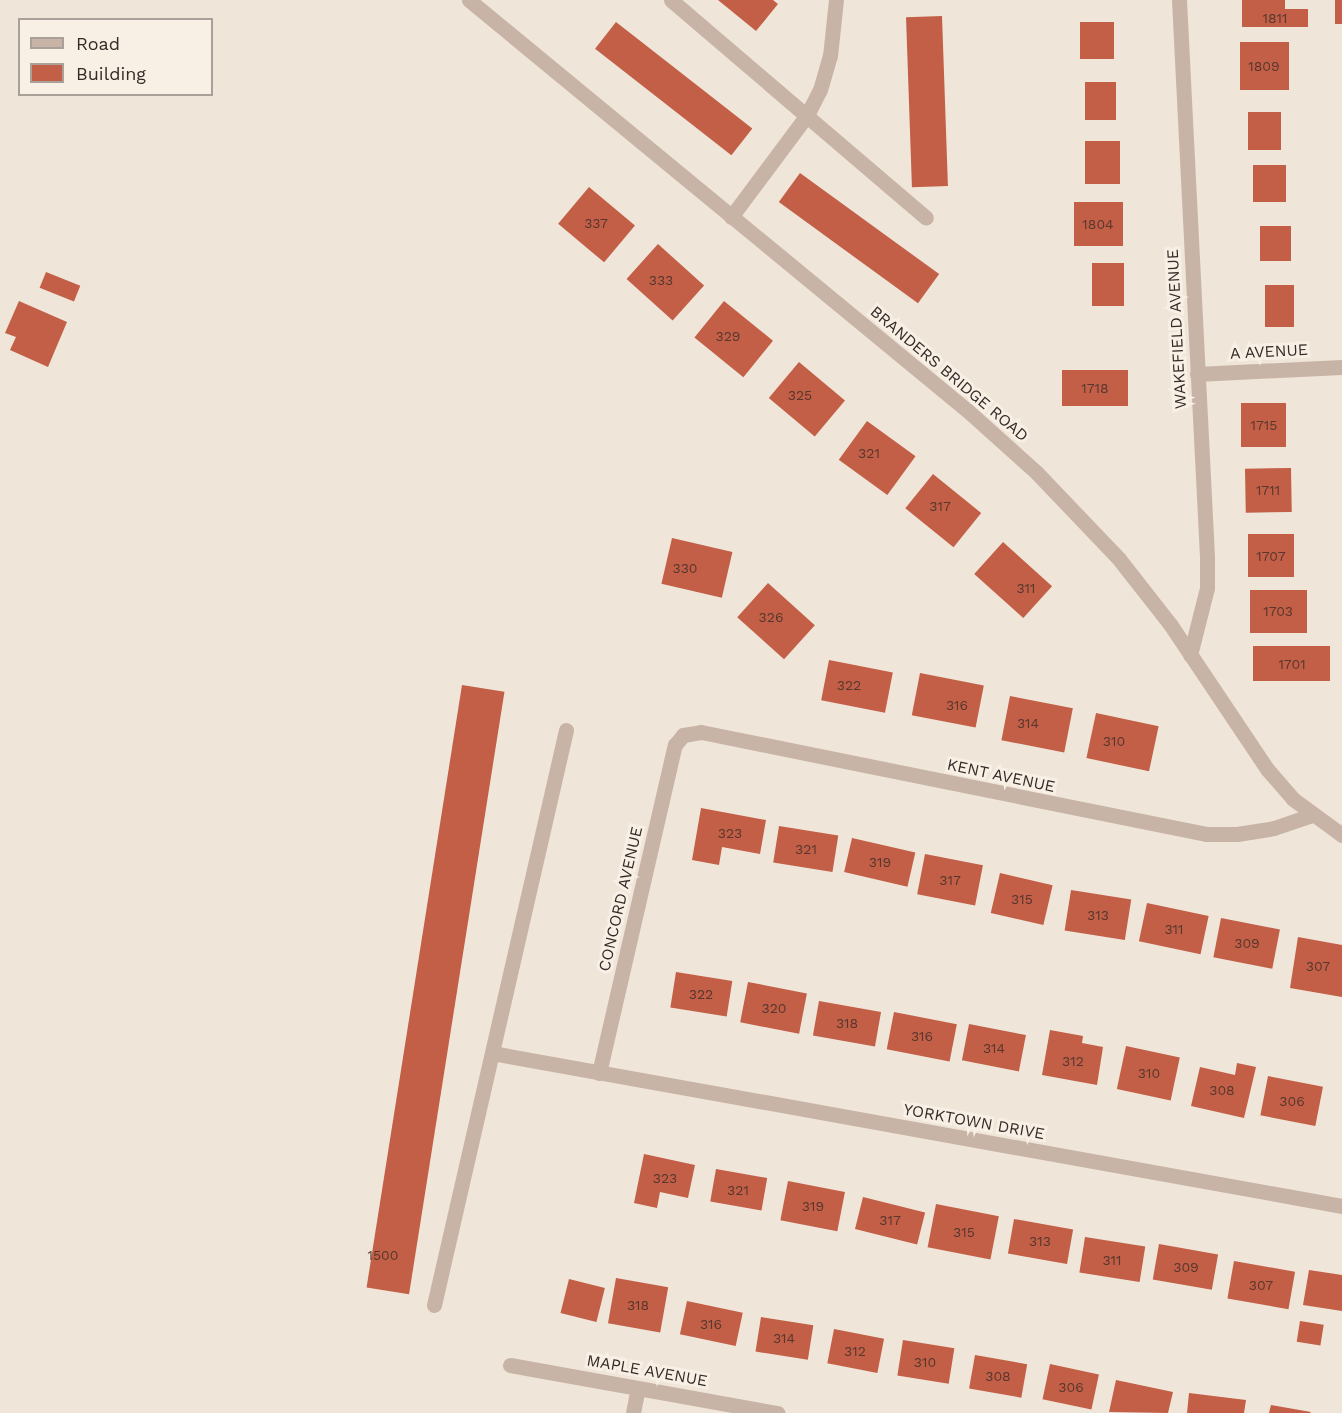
<!DOCTYPE html>
<style>
body{margin:0}
#map{position:relative;width:1342px;height:1413px;overflow:hidden;background:#f0e5d9;font-family:"Work Sans",sans-serif}
div>[style]{position:absolute}
.building>*{inset:0;background:#c25f46;transform-origin:0 0}
.minor>*{height:15px;margin:-7.5px;padding:0 7.5px;transform-origin:7.5px;border-radius:7.5px;background:#c8b4a6}
span{translate:-50% -50%;white-space:nowrap;text-align:center;line-height:1.15;-webkit-text-stroke:6px #f8efe5;paint-order:stroke}
.number-label{font-size:14px;color:#58372f}
.number-label span{-webkit-text-stroke-width:0}
.street-label{font-size:16px;color:#342a27}
.legend{position:absolute;left:18px;top:18px;width:195px;height:78px;box-sizing:border-box;background:#f8efe5;border:2px solid #aaa099;margin:0;padding:8px 10px;list-style:none;font-size:18px;color:#342a27}
.legend li{display:flex;align-items:center;gap:12px;height:30px}
.legend b{width:30px;border:2px solid #aaa099}
</style>
<div id="map">
<div class="building">
<i style="clip-path:polygon(718px 0,773px 0,778px 4px,756px 31px)"></i>
<i style="clip-path:polygon(1242px 0,1285px 0,1285px 9px,1308px 9px,1308px 27px,1242px 27px)"></i>
<i style="left:1335px;top:0;width:7px;height:24px"></i>
<i style="left:942px;top:16px;width:170px;height:36px;rotate:88deg"></i>
<i style="left:616px;top:22px;width:173px;height:34px;rotate:38deg"></i>
<i style="left:1080px;top:22px;width:34px;height:37px"></i>
<i style="left:1240px;top:42px;width:49px;height:48px"></i>
<i style="left:1085px;top:82px;width:31px;height:38px"></i>
<i style="left:1281px;top:112px;width:38px;height:33px;rotate:90deg"></i>
<i style="left:1085px;top:141px;width:35px;height:43px"></i>
<i style="left:1253px;top:165px;width:33px;height:37px"></i>
<i style="left:800px;top:173px;width:172px;height:36px;rotate:36deg"></i>
<i style="left:589px;top:187px;width:60px;height:48px;rotate:40deg"></i>
<i style="left:1074px;top:202px;width:49px;height:44px"></i>
<i style="left:1260px;top:226px;width:31px;height:35px"></i>
<i style="left:658px;top:244px;width:62px;height:47px;rotate:42deg"></i>
<i style="left:1092px;top:263px;width:32px;height:43px"></i>
<i style="left:46px;top:272px;width:37px;height:17px;rotate:22deg"></i>
<i style="left:1265px;top:285px;width:29px;height:42px"></i>
<i style="clip-path:polygon(19px 301px,67px 322px,48px 367px,10px 350px,16px 337px,5px 333px)"></i>
<i style="left:724px;top:301px;width:63px;height:47px;rotate:39deg"></i>
<i style="left:799px;top:362px;width:60px;height:47px;rotate:40deg"></i>
<i style="left:1062px;top:370px;width:66px;height:36px"></i>
<i style="left:1241px;top:403px;width:45px;height:44px"></i>
<i style="left:867px;top:421px;width:60px;height:48px;rotate:36deg"></i>
<i style="left:1291px;top:468px;width:44px;height:46px;rotate:89deg"></i>
<i style="left:933px;top:474px;width:62px;height:44px;rotate:39deg"></i>
<i style="left:1248px;top:534px;width:46px;height:43px"></i>
<i style="left:672px;top:538px;width:62px;height:47px;rotate:13deg"></i>
<i style="left:1003px;top:542px;width:66px;height:43px;rotate:42deg"></i>
<i style="left:768px;top:583px;width:63px;height:46px;rotate:42deg"></i>
<i style="left:1250px;top:590px;width:57px;height:43px"></i>
<i style="left:1253px;top:646px;width:77px;height:35px"></i>
<i style="left:829px;top:660px;width:65px;height:41px;rotate:11deg"></i>
<i style="left:920px;top:673px;width:65px;height:43px;rotate:11deg"></i>
<i style="left:462px;top:685px;width:43px;height:610px;rotate:9deg"></i>
<i style="left:1010px;top:696px;width:64px;height:45px;rotate:11deg"></i>
<i style="left:1096px;top:713px;width:64px;height:46px;rotate:12deg"></i>
<i style="clip-path:polygon(701px 808px,766px 820px,760px 854px,722px 847px,719px 865px,692px 860px)"></i>
<i style="left:779px;top:826px;width:60px;height:37px;rotate:9deg"></i>
<i style="left:852px;top:838px;width:65px;height:35px;rotate:13deg"></i>
<i style="left:925px;top:854px;width:59px;height:41px;rotate:11deg"></i>
<i style="left:1000px;top:873px;width:54px;height:41px;rotate:13deg"></i>
<i style="left:1071px;top:890px;width:61px;height:41px;rotate:9deg"></i>
<i style="left:1147px;top:903px;width:63px;height:39px;rotate:12deg"></i>
<i style="left:1221px;top:918px;width:60px;height:40px;rotate:11deg"></i>
<i style="clip-path:polygon(1298px 937px,1342px 945px,1342px 997px,1290px 988px)"></i>
<i style="left:676px;top:972px;width:57px;height:36px;rotate:9deg"></i>
<i style="left:748px;top:982px;width:60px;height:41px;rotate:11deg"></i>
<i style="left:819px;top:1001px;width:63px;height:35px;rotate:10deg"></i>
<i style="left:894px;top:1012px;width:64px;height:38px;rotate:11deg"></i>
<i style="left:969px;top:1024px;width:58px;height:37px;rotate:11deg"></i>
<i style="clip-path:polygon(1050px 1030px,1083px 1036px,1082px 1043px,1103px 1047px,1097px 1085px,1042px 1075px)"></i>
<i style="left:1126px;top:1046px;width:55px;height:44px;rotate:12deg"></i>
<i style="clip-path:polygon(1237px 1063px,1256px 1067px,1244px 1118px,1191px 1106px,1200px 1067px,1235px 1075px)"></i>
<i style="left:1268px;top:1076px;width:56px;height:40px;rotate:11deg"></i>
<i style="clip-path:polygon(644px 1154px,695px 1165px,688px 1198px,660px 1192px,657px 1208px,634px 1203px)"></i>
<i style="left:716px;top:1169px;width:52px;height:33px;rotate:10deg"></i>
<i style="left:788px;top:1181px;width:58px;height:40px;rotate:11deg"></i>
<i style="left:863px;top:1197px;width:64px;height:33px;rotate:14deg"></i>
<i style="left:936px;top:1204px;width:64px;height:44px;rotate:11deg"></i>
<i style="left:1014px;top:1219px;width:60px;height:35px;rotate:10deg"></i>
<i style="left:1085px;top:1237px;width:61px;height:36px;rotate:9deg"></i>
<i style="left:1159px;top:1244px;width:60px;height:36px;rotate:10deg"></i>
<i style="left:1234px;top:1261px;width:62px;height:38px;rotate:10deg"></i>
<i style="clip-path:polygon(1309px 1270px,1342px 1275px,1342px 1311px,1303px 1305px)"></i>
<i style="left:616px;top:1278px;width:53px;height:46px;rotate:10deg"></i>
<i style="left:569px;top:1279px;width:37px;height:35px;rotate:14deg"></i>
<i style="left:687px;top:1301px;width:57px;height:34px;rotate:12deg"></i>
<i style="left:761px;top:1317px;width:53px;height:35px;rotate:9deg"></i>
<i style="left:1300px;top:1321px;width:24px;height:21px;rotate:9deg"></i>
<i style="left:834px;top:1329px;width:51px;height:35px;rotate:11deg"></i>
<i style="left:903px;top:1340px;width:52px;height:36px;rotate:9deg"></i>
<i style="left:975px;top:1355px;width:53px;height:34px;rotate:10deg"></i>
<i style="left:1050px;top:1364px;width:50px;height:36px;rotate:12deg"></i>
<i style="clip-path:polygon(1116px 1380px,1173px 1392px,1168px 1413px,1109px 1412px)"></i>
<i style="clip-path:polygon(1189px 1393px,1246px 1400px,1244px 1413px,1187px 1413px)"></i>
<i style="clip-path:polygon(1271px 1405px,1311px 1412px,1310px 1413px,1269px 1413px)"></i>
</div>
<div class="minor">
<i style="left:469px;top:0;width:646px;rotate:39.48deg"></i>
<i style="left:968px;top:411px;width:91px;rotate:41.9deg"></i>
<i style="left:1036px;top:472px;width:120px;rotate:46.3deg"></i>
<i style="left:1119px;top:559px;width:83px;rotate:51.9deg"></i>
<i style="left:1170px;top:624px;width:174px;rotate:56.2deg"></i>
<i style="left:1267px;top:769px;width:40px;rotate:49deg"></i>
<i style="left:1293px;top:799px;width:61px;rotate:36.3deg"></i>
<i style="left:671px;top:0;width:335px;rotate:40.5deg"></i>
<i style="left:1179px;top:0;width:558px;rotate:87.12deg"></i>
<i style="left:1207px;top:557px;width:31px;rotate:90deg"></i>
<i style="left:1207px;top:588px;width:69px;rotate:104.2deg"></i>
<i style="left:731px;top:217px;width:127px;rotate:-53.3deg"></i>
<i style="left:807px;top:115px;width:28px;rotate:-63deg"></i>
<i style="left:820px;top:90px;width:35px;rotate:-74deg"></i>
<i style="left:830px;top:56px;width:56px;rotate:-83.9deg"></i>
<i style="left:1197px;top:374px;width:145px;rotate:-2.8deg"></i>
<i style="left:492px;top:1053px;width:864px;rotate:10.2deg"></i>
<i style="left:599px;top:1073px;width:337px;rotate:-77deg"></i>
<i style="left:675px;top:745px;width:13px;rotate:-51deg"></i>
<i style="left:683px;top:735px;width:18px;rotate:-9deg"></i>
<i style="left:701px;top:732px;width:515px;rotate:11.42deg"></i>
<i style="left:1206px;top:834px;width:31px"></i>
<i style="left:1237px;top:834px;width:37px;rotate:-9deg"></i>
<i style="left:1274px;top:828px;width:39px;rotate:-19deg"></i>
<i style="left:434px;top:1305px;width:590px;rotate:-77.07deg"></i>
<i style="left:510px;top:1365px;width:272px;rotate:10.2deg"></i>
<i style="left:633px;top:1413px;width:25px;rotate:-79deg"></i>
</div>
<div class="number-label">
<span style="left:1275px;top:18px">1811</span>
<span style="left:1264px;top:66px">1809</span>
<span style="left:596px;top:223px">337</span>
<span style="left:1098px;top:224px">1804</span>
<span style="left:661px;top:280px">333</span>
<span style="left:728px;top:336px">329</span>
<span style="left:1095px;top:388px">1718</span>
<span style="left:800px;top:395px">325</span>
<span style="left:1264px;top:425px">1715</span>
<span style="left:869px;top:453px">321</span>
<span style="left:1268px;top:490px">1711</span>
<span style="left:940px;top:506px">317</span>
<span style="left:1271px;top:556px">1707</span>
<span style="left:685px;top:568px">330</span>
<span style="left:1026px;top:588px">311</span>
<span style="left:1278px;top:611px">1703</span>
<span style="left:771px;top:617px">326</span>
<span style="left:1292px;top:664px">1701</span>
<span style="left:849px;top:685px">322</span>
<span style="left:957px;top:705px">316</span>
<span style="left:1028px;top:723px">314</span>
<span style="left:1114px;top:741px">310</span>
<span style="left:730px;top:833px">323</span>
<span style="left:806px;top:849px">321</span>
<span style="left:880px;top:862px">319</span>
<span style="left:950px;top:880px">317</span>
<span style="left:1022px;top:899px">315</span>
<span style="left:1098px;top:915px">313</span>
<span style="left:1174px;top:929px">311</span>
<span style="left:1247px;top:943px">309</span>
<span style="left:1318px;top:966px">307</span>
<span style="left:701px;top:994px">322</span>
<span style="left:774px;top:1008px">320</span>
<span style="left:847px;top:1023px">318</span>
<span style="left:922px;top:1036px">316</span>
<span style="left:994px;top:1048px">314</span>
<span style="left:1073px;top:1061px">312</span>
<span style="left:1149px;top:1073px">310</span>
<span style="left:1222px;top:1090px">308</span>
<span style="left:1292px;top:1101px">306</span>
<span style="left:665px;top:1178px">323</span>
<span style="left:738px;top:1190px">321</span>
<span style="left:813px;top:1206px">319</span>
<span style="left:890px;top:1220px">317</span>
<span style="left:964px;top:1232px">315</span>
<span style="left:1040px;top:1241px">313</span>
<span style="left:383px;top:1255px">1500</span>
<span style="left:1112px;top:1260px">311</span>
<span style="left:1186px;top:1267px">309</span>
<span style="left:1261px;top:1285px">307</span>
<span style="left:638px;top:1305px">318</span>
<span style="left:711px;top:1324px">316</span>
<span style="left:784px;top:1338px">314</span>
<span style="left:855px;top:1351px">312</span>
<span style="left:925px;top:1362px">310</span>
<span style="left:998px;top:1376px">308</span>
<span style="left:1071px;top:1387px">306</span>
</div>
<div class="street-label">
<span style="left:1177px;top:329px;rotate:-93deg">WAKEFIELD AVENUE</span>
<span style="left:1269px;top:352px;rotate:-3deg">A AVENUE</span>
<span style="left:949px;top:374px;rotate:40deg">BRANDERS BRIDGE ROAD</span>
<span style="left:1001px;top:776px;rotate:12deg">KENT AVENUE</span>
<span style="left:621px;top:899px;rotate:-77deg">CONCORD AVENUE</span>
<span style="left:974px;top:1122px;rotate:10deg">YORKTOWN DRIVE</span>
<span style="left:647px;top:1371px;rotate:10deg">MAPLE AVENUE</span>
</div>
<ul class="legend">
<li><b style="height:8px;background:#c8b4a6"></b>Road</li>
<li><b style="height:16px;background:#c25f46"></b>Building</li>
</ul>
</div>
